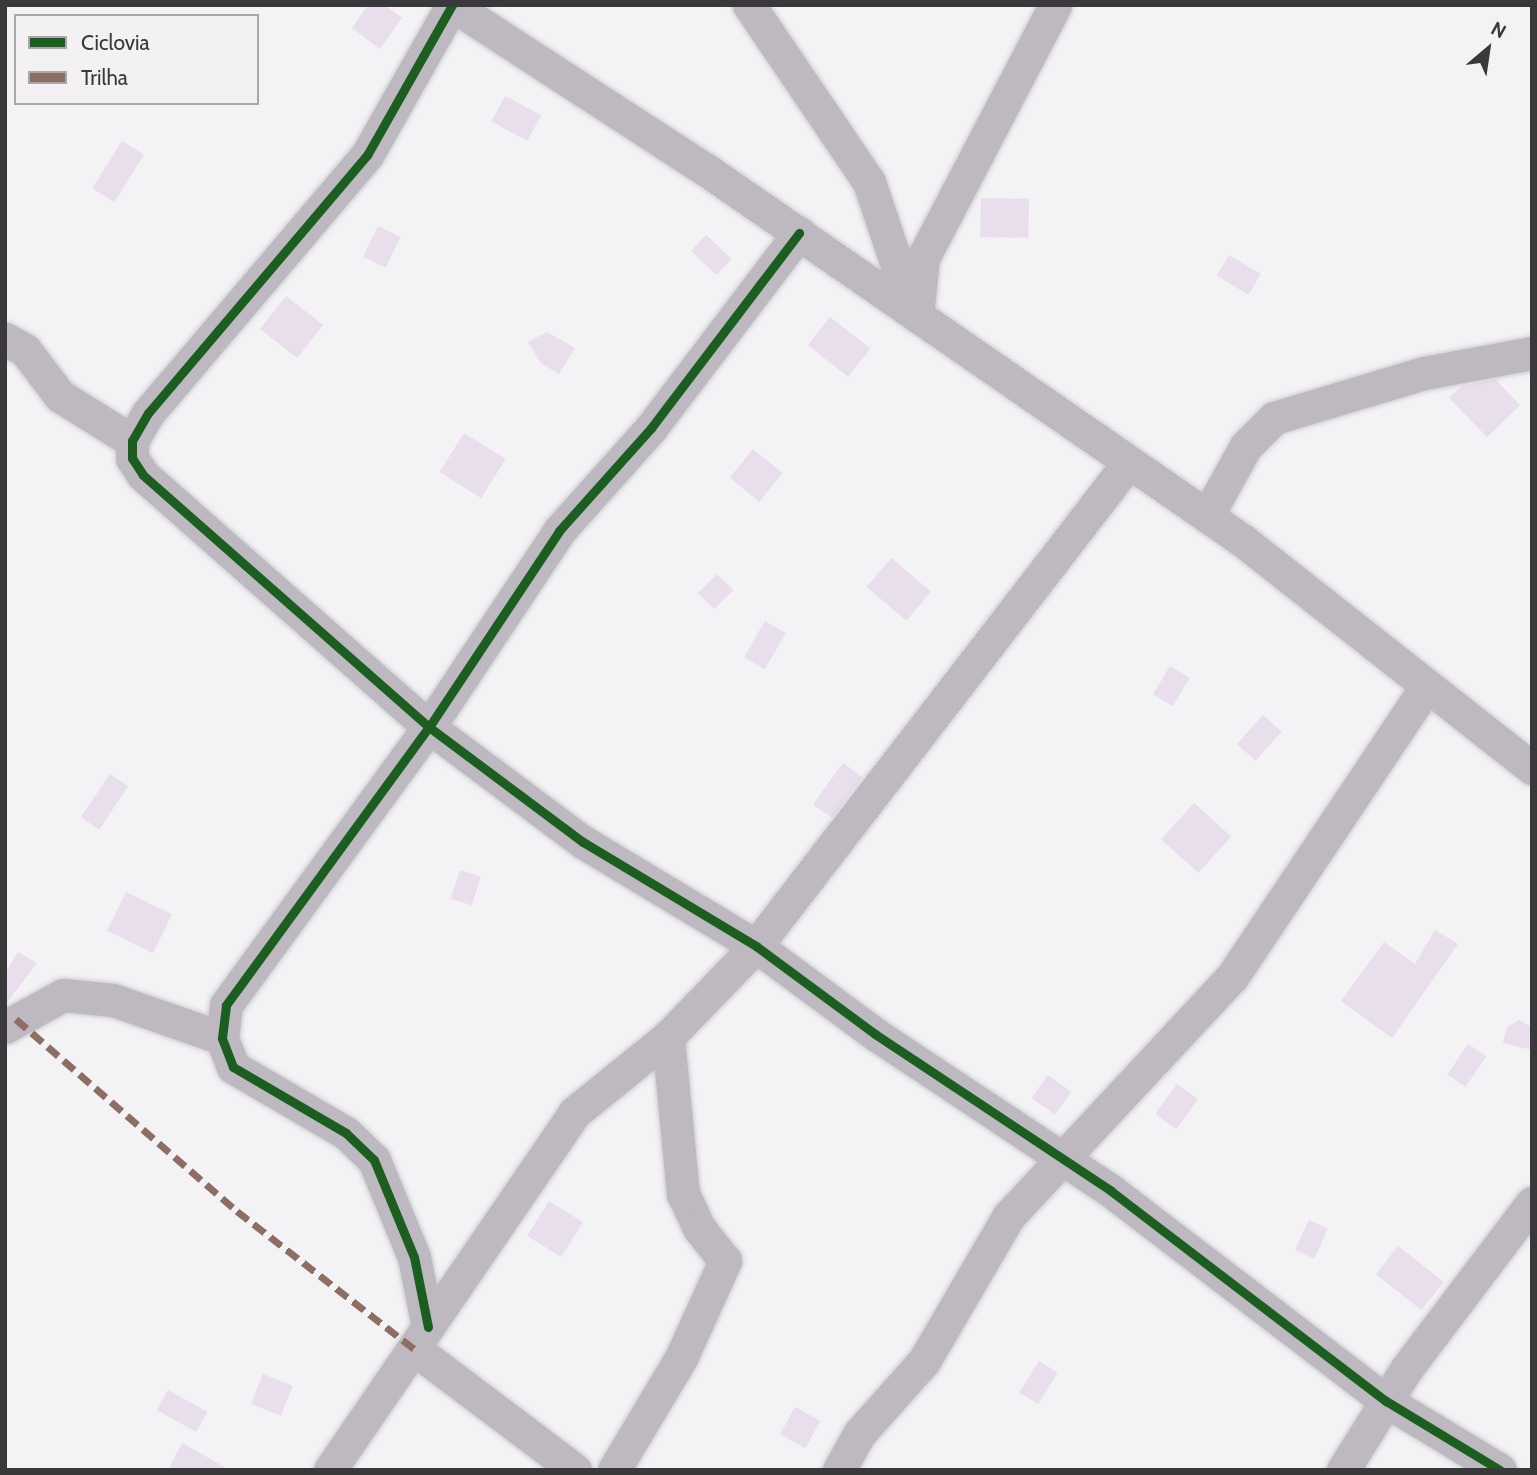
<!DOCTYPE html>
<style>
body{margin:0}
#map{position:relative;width:1537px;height:1475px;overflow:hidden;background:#f3f2f4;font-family:Cabin,sans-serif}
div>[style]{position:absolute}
.building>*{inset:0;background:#e8deec;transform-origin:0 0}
.roads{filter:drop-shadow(0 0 2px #cecdcf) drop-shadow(0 0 2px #cecdcf)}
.minor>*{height:33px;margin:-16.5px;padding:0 16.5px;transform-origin:16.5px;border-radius:16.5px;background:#beb8c1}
.quiet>*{height:7px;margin-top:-3.5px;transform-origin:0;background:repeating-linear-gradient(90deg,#8d6e63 0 14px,transparent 0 21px)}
.cycleway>*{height:9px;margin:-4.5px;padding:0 4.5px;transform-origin:4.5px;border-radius:4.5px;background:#1b5e20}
span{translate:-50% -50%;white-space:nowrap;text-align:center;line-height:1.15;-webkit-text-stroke:5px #f4f1f5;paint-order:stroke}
.frame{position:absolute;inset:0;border:7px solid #39383a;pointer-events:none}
.legend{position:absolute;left:14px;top:14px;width:245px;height:91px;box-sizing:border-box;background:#f4f1f5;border:2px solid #a9a7aa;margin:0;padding:9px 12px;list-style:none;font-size:21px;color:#39383a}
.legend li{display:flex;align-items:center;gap:14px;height:35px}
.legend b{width:35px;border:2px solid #a9a7aa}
.north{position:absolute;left:1453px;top:14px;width:70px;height:70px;-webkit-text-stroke:5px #f4f1f5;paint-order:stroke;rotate:29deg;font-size:19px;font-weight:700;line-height:28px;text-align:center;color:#39383a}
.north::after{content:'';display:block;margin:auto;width:24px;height:32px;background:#39383a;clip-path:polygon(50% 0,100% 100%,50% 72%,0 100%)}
</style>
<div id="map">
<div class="building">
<i style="clip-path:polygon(368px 5px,385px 5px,402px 18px,380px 49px,352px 28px)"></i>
<i style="left:505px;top:96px;width:41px;height:29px;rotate:28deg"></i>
<i style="left:122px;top:141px;width:26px;height:56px;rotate:32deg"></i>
<i style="left:981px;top:198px;width:48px;height:39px;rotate:1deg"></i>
<i style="left:378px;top:226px;width:25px;height:34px;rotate:26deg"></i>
<i style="left:706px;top:235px;width:35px;height:22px;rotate:43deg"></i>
<i style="left:1229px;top:255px;width:37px;height:24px;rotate:31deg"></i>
<i style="left:286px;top:296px;width:47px;height:42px;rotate:38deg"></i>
<i style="left:830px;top:317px;width:51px;height:36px;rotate:38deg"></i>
<i style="clip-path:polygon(547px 332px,575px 348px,559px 374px,541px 363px,528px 342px)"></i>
<i style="clip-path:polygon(1495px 379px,1520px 405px,1487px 437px,1449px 398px,1462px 386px)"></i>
<i style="left:464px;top:433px;width:49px;height:46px;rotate:32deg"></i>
<i style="left:753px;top:449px;width:38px;height:37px;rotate:39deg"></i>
<i style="left:891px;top:558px;width:52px;height:38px;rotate:40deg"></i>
<i style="left:717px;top:574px;width:23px;height:27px;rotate:45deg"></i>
<i style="left:765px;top:621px;width:24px;height:42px;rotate:30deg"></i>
<i style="left:1170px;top:666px;width:23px;height:33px;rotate:31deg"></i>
<i style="left:1263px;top:715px;width:25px;height:39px;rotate:42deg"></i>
<i style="left:843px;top:763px;width:24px;height:51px;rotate:36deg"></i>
<i style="left:110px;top:774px;width:22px;height:52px;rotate:34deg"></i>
<i style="left:1194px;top:803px;width:50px;height:49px;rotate:42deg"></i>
<i style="left:460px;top:870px;width:22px;height:30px;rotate:18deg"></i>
<i style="left:126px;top:892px;width:51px;height:43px;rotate:26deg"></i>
<i style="clip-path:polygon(1435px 930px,1458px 944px,1392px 1038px,1341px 1001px,1384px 942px,1415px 964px)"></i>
<i style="clip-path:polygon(18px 952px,37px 963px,5px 1005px,5px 973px)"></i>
<i style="clip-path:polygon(1519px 1020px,1532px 1027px,1532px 1050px,1503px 1043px,1507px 1027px)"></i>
<i style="left:1468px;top:1044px;width:22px;height:37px;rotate:34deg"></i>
<i style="left:1048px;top:1075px;width:29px;height:28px;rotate:36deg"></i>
<i style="left:1177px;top:1084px;width:26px;height:37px;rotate:36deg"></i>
<i style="left:549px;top:1201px;width:40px;height:41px;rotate:32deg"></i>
<i style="left:1309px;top:1220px;width:21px;height:33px;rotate:25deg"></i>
<i style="left:1398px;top:1246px;width:58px;height:36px;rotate:38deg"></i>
<i style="left:1039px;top:1361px;width:22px;height:37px;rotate:32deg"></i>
<i style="left:263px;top:1374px;width:32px;height:32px;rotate:22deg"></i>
<i style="left:168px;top:1390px;width:45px;height:23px;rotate:29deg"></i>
<i style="left:795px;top:1407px;width:29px;height:31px;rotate:29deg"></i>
<i style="clip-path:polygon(182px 1443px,230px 1470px,168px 1470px)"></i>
</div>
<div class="roads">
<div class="minor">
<i style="left:452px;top:5px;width:172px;rotate:119.5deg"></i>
<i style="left:367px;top:155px;width:338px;rotate:130.3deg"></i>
<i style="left:148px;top:413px;width:32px;rotate:120deg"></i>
<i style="left:132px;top:441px;width:17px;rotate:90deg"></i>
<i style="left:132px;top:458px;width:20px;rotate:57deg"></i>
<i style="left:143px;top:475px;width:381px;rotate:41.4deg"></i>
<i style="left:429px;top:727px;width:192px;rotate:36.8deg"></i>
<i style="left:583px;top:842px;width:202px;rotate:31deg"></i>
<i style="left:756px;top:946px;width:148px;rotate:36.5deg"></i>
<i style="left:875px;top:1034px;width:283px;rotate:33.6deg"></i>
<i style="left:1111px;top:1191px;width:346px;rotate:37.4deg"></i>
<i style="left:1386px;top:1401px;width:133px;rotate:31.2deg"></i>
<i style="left:452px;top:5px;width:302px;rotate:33deg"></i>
<i style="left:705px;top:169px;width:653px;rotate:34.64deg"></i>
<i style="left:1242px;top:540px;width:369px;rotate:38.2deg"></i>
<i style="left:749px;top:5px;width:214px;rotate:55.9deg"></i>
<i style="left:869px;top:182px;width:103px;rotate:71.4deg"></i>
<i style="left:902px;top:280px;width:16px;rotate:38deg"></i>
<i style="left:917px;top:316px;width:58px;rotate:-84.1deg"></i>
<i style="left:923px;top:258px;width:285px;rotate:-62.4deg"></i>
<i style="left:5px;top:339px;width:23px;rotate:29deg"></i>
<i style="left:25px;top:350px;width:58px;rotate:52.7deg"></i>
<i style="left:60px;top:396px;width:85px;rotate:32deg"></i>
<i style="left:1207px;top:516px;width:80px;rotate:-60.9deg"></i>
<i style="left:1246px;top:446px;width:40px;rotate:-45deg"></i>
<i style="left:1274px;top:418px;width:157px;rotate:-16.7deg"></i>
<i style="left:1424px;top:373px;width:110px;rotate:-10.5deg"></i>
<i style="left:5px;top:1027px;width:66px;rotate:-28.9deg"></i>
<i style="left:63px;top:995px;width:50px;rotate:5.7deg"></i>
<i style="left:113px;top:1000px;width:115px;rotate:19.2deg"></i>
<i style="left:428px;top:1327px;width:71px;rotate:-101.3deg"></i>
<i style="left:414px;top:1257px;width:105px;rotate:-112.4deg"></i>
<i style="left:374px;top:1160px;width:39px;rotate:-136deg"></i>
<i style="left:346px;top:1133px;width:131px;rotate:-149.7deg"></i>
<i style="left:233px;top:1067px;width:31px;rotate:-111deg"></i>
<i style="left:222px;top:1038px;width:33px;rotate:-83deg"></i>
<i style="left:226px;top:1005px;width:344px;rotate:-53.9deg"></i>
<i style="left:429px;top:727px;width:235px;rotate:-56.4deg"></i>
<i style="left:559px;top:531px;width:138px;rotate:-48.2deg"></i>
<i style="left:651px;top:428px;width:245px;rotate:-52.8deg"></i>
<i style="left:417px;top:1351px;width:198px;rotate:37deg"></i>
<i style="left:330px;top:1470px;width:432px;rotate:-55.6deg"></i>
<i style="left:574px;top:1113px;width:121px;rotate:-39deg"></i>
<i style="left:668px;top:1037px;width:127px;rotate:-46deg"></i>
<i style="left:756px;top:946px;width:611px;rotate:-52.38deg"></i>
<i style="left:614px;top:1470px;width:131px;rotate:-59.1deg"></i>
<i style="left:681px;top:1358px;width:107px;rotate:-65.6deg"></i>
<i style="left:725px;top:1261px;width:42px;rotate:-128.2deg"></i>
<i style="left:699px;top:1228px;width:38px;rotate:-115deg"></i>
<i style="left:683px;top:1194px;width:158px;rotate:-95.5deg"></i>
<i style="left:839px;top:1470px;width:41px;rotate:-60.9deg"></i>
<i style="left:859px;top:1434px;width:98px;rotate:-48.3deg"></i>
<i style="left:924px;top:1361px;width:167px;rotate:-59.7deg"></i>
<i style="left:1008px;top:1217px;width:328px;rotate:-47deg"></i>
<i style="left:1232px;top:977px;width:349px;rotate:-56.2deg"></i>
<i style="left:1343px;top:1470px;width:120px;rotate:-57.9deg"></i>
<i style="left:1407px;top:1368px;width:207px;rotate:-52.9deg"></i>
</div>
</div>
<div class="quiet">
<i style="left:16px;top:1019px;width:293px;rotate:41deg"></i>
<i style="left:237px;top:1211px;width:228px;rotate:37.9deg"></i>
</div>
<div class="cycleway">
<i style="left:452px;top:5px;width:172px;rotate:119.5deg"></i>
<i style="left:367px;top:155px;width:338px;rotate:130.3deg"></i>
<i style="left:148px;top:413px;width:32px;rotate:120deg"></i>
<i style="left:132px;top:441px;width:17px;rotate:90deg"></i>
<i style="left:132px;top:458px;width:20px;rotate:57deg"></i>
<i style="left:143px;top:475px;width:381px;rotate:41.4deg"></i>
<i style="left:429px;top:727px;width:192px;rotate:36.8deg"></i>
<i style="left:583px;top:842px;width:202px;rotate:31deg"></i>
<i style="left:756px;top:946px;width:148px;rotate:36.5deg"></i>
<i style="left:875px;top:1034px;width:283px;rotate:33.6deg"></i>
<i style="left:1111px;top:1191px;width:346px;rotate:37.4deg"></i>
<i style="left:1386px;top:1401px;width:133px;rotate:31.2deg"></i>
<i style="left:428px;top:1327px;width:71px;rotate:-101.3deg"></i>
<i style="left:414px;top:1257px;width:105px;rotate:-112.4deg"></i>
<i style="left:374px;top:1160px;width:39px;rotate:-136deg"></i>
<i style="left:346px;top:1133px;width:131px;rotate:-149.7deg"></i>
<i style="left:233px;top:1067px;width:31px;rotate:-111deg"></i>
<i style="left:222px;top:1038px;width:33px;rotate:-83deg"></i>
<i style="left:226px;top:1005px;width:344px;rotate:-53.9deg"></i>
<i style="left:429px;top:727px;width:235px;rotate:-56.4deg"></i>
<i style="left:559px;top:531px;width:138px;rotate:-48.2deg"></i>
<i style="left:651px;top:428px;width:245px;rotate:-52.8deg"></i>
</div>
<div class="frame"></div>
<ul class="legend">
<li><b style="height:9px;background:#1b5e20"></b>Ciclovia</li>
<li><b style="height:9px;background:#8d6e63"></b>Trilha</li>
</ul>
<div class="north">N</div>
</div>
